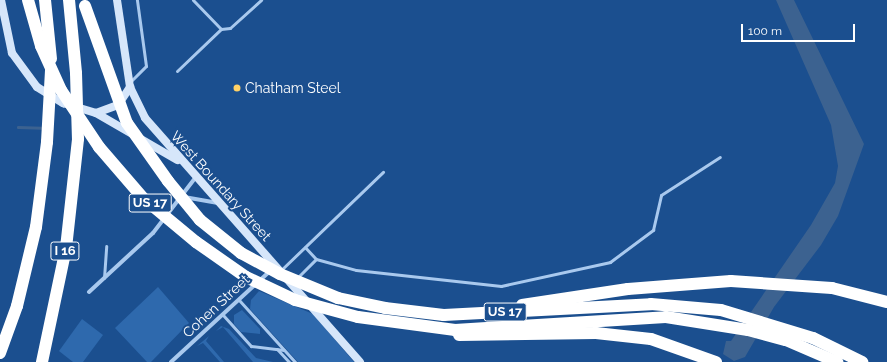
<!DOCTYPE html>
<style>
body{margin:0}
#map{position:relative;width:887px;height:362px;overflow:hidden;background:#1b4f8f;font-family:Raleway,sans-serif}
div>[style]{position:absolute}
.green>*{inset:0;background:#2e69ad}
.water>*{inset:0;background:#3c6290}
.stream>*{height:2.5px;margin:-1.25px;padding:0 1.25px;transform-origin:1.25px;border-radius:1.25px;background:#3c6290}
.service>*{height:3px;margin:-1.5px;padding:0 1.5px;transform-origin:1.5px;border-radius:1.5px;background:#a9c9ee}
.minor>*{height:4px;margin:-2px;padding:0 2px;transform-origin:2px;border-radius:2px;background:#a9c9ee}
.secondary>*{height:8px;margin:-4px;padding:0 4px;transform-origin:4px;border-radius:4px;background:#d6e6fa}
.motorway>*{height:12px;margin:-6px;padding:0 6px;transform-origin:6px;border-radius:6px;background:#fff}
.motorway-bridge>*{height:12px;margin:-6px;padding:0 6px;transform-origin:6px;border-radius:6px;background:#fff}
.dots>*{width:11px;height:11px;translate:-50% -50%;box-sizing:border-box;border:2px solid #1b4f8f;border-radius:50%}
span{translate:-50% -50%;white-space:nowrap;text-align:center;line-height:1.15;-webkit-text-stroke:4px #1b4f8f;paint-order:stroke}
.shield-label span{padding:1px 3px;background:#1b4f8f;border:1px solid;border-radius:3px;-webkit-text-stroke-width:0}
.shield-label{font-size:13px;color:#fff;font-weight:700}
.poi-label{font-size:14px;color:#fff}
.left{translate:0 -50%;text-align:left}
.street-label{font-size:14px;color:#fff}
.scale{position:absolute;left:741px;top:24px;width:114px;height:18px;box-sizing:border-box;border:2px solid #fff;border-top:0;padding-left:5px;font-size:12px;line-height:14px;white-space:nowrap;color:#fff;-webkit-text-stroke:3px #1b4f8f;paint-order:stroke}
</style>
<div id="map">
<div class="green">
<i style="clip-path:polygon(158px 287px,189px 323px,151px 362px,147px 362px,115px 328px)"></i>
<i style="clip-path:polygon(259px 291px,313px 314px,354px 362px,298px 362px,250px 309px,251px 300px)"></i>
<i style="clip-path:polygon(242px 310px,260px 329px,260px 334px,241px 332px,234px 324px,234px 315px)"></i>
<i style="clip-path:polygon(82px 319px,103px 335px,83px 362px,73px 362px,59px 351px)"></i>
<i style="clip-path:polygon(221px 326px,229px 329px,256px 358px,273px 362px,253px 362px,223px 327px,216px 331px)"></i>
<i style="clip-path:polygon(209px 336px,206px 341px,224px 362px,220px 362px,203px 343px,197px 346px)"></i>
</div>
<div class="water">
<i style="clip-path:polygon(776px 0,794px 0,864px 144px,838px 216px,821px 245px,774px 307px,745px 357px,734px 361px,723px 354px,726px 341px,731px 341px,811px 225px,835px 183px,838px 166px,831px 125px)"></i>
</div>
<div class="stream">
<i style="left:18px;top:127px;width:23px;rotate:2deg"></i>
</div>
<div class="service">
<i style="left:193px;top:0;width:40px;rotate:46deg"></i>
<i style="left:221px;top:29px;width:9px;rotate:-6deg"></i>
<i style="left:230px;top:28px;width:42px;rotate:-42.1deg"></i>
<i style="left:177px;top:71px;width:61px;rotate:-43.7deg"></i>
<i style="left:131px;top:81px;width:21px;rotate:-45deg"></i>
<i style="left:146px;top:66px;width:67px;rotate:-97.8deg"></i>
<i style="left:316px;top:259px;width:41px;rotate:15.4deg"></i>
<i style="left:356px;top:270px;width:146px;rotate:6.3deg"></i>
<i style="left:501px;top:286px;width:112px;rotate:-12.4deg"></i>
<i style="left:610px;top:262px;width:54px;rotate:-36.7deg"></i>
<i style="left:653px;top:230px;width:36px;rotate:-77deg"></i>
<i style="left:661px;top:195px;width:70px;rotate:-32.8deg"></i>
<i style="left:280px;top:271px;width:143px;rotate:-43.9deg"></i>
<i style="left:298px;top:277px;width:25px;rotate:-45deg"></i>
<i style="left:316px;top:259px;width:16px;rotate:-133deg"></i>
<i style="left:104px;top:278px;width:32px;rotate:-86deg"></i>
<i style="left:239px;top:300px;width:84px;rotate:47.9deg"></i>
<i style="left:223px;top:315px;width:42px;rotate:47.9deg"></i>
<i style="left:251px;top:346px;width:33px;rotate:7deg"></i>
<i style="left:277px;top:349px;width:18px;rotate:47deg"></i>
</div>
<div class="minor">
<i style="left:184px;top:197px;width:36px;rotate:10deg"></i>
<i style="left:89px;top:292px;width:87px;rotate:-42.7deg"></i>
<i style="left:153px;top:233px;width:69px;rotate:-52.6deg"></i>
<i style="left:171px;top:362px;width:136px;rotate:-42.6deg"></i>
</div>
<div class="secondary">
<i style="left:1px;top:0;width:54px;rotate:78.3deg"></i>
<i style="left:12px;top:53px;width:42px;rotate:53.7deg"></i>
<i style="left:37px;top:87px;width:31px;rotate:32deg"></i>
<i style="left:63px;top:103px;width:34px;rotate:17deg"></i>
<i style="left:96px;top:113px;width:94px;rotate:30.1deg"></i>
<i style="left:117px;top:0;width:88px;rotate:81.5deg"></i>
<i style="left:130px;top:87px;width:34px;rotate:64deg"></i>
<i style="left:145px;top:118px;width:325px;rotate:48.6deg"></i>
<i style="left:96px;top:113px;width:23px;rotate:-20deg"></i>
<i style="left:118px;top:105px;width:22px;rotate:-56deg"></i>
</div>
<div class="motorway">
<i style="left:45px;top:0;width:59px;rotate:84.2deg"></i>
<i style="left:69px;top:0;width:73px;rotate:84.5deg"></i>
<i style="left:338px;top:298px;width:48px;rotate:12deg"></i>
<i style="left:385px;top:308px;width:59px;rotate:6.8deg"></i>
<i style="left:444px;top:315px;width:207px;rotate:-3deg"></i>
<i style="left:651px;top:304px;width:70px;rotate:4.9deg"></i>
<i style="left:721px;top:310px;width:96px;rotate:16.9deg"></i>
<i style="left:813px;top:338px;width:55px;rotate:26.1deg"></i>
<i style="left:522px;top:305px;width:107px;rotate:-8.6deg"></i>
<i style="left:628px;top:289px;width:103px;rotate:-4.4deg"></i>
<i style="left:731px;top:281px;width:101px;rotate:4deg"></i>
<i style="left:832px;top:288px;width:57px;rotate:14.3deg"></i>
<i style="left:358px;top:317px;width:98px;rotate:7.6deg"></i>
<i style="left:455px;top:330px;width:211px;rotate:-3.5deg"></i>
<i style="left:666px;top:317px;width:83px;rotate:9deg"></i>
<i style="left:748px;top:330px;width:39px;rotate:15deg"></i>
<i style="left:786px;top:340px;width:56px;rotate:23.3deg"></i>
<i style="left:459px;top:335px;width:137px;rotate:-0.8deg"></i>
<i style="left:596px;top:333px;width:55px;rotate:6.2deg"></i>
<i style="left:651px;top:339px;width:69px;rotate:19.5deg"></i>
<i style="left:0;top:353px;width:50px;rotate:-70.1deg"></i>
<i style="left:17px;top:306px;width:81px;rotate:-76.5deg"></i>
<i style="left:36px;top:227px;width:86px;rotate:-82.6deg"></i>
<i style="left:42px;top:362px;width:116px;rotate:-78.1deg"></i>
<i style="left:66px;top:248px;width:110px;rotate:-83.7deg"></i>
</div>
<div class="motorway-bridge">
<i style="left:28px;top:0;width:48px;rotate:74.2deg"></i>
<i style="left:41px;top:46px;width:48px;rotate:65.6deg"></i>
<i style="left:61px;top:90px;width:69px;rotate:56.3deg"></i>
<i style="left:99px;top:147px;width:67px;rotate:49.2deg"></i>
<i style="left:143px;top:198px;width:69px;rotate:39.7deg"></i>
<i style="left:196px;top:242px;width:61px;rotate:35deg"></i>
<i style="left:246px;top:277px;width:54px;rotate:25.1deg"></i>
<i style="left:295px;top:300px;width:65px;rotate:15.1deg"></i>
<i style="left:85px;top:6px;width:124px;rotate:70.3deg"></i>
<i style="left:127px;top:123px;width:71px;rotate:54.7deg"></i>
<i style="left:168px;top:181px;width:50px;rotate:50.6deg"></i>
<i style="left:200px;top:220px;width:53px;rotate:38.8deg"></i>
<i style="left:241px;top:253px;width:44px;rotate:28.3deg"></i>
<i style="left:280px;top:274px;width:63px;rotate:22.5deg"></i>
<i style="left:76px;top:73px;width:66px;rotate:88.3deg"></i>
<i style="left:47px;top:142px;width:72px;rotate:-86.8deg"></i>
</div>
<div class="dots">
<i style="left:237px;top:88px;background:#ffd166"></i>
</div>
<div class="shield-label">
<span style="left:150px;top:203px">US 17</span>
<span style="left:65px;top:251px">I 16</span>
<span style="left:505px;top:312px">US 17</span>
</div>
<div class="poi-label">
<span class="left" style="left:245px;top:88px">Chatham Steel</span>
</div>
<div class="street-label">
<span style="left:221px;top:186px;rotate:48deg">West Boundary Street</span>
<span style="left:216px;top:306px;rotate:-43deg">Cohen Street</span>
</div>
<div class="scale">100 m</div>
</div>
